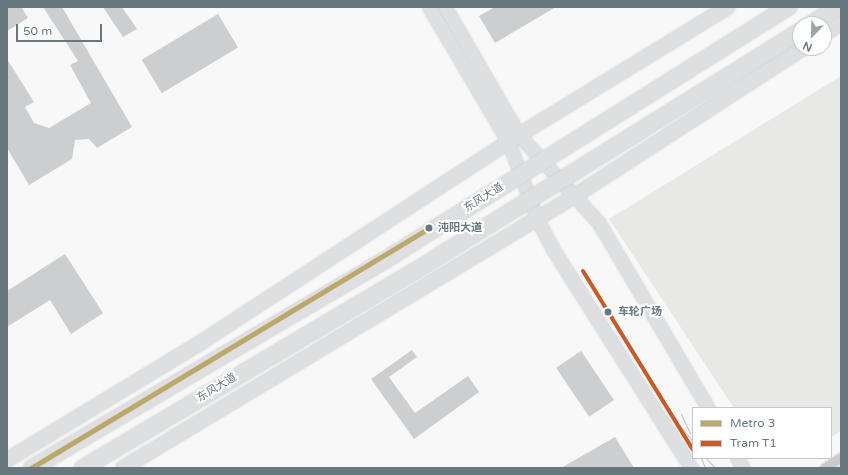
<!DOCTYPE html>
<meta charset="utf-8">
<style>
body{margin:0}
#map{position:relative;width:848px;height:475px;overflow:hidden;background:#f8f8f8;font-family:"Varela Round","Noto Sans SC",sans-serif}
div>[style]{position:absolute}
.green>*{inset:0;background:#e8e9e6}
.building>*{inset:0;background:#cccecf;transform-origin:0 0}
.roads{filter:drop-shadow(0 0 1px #d3d4d5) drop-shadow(0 0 1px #d3d4d5)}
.street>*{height:9px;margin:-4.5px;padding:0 4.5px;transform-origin:4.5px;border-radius:4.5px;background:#c9cbcc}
.secondary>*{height:13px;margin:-6.5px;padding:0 6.5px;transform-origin:6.5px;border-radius:6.5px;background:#dedfe0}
.primary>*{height:14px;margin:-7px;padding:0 7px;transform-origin:7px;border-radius:7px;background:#dedfe0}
.highway>*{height:16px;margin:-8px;padding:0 8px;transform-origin:8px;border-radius:8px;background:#dedfe0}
.tram>*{height:1px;margin:-0.5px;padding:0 0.5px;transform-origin:0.5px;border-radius:0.5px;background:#c0c2c2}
.bridges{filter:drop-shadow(0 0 1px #d3d4d4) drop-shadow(0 0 1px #d3d4d4)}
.highway-bridge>*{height:16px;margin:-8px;padding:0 8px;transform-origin:8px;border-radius:8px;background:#dedfe0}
.tram-1>*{height:4px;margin:-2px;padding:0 2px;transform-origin:2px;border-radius:2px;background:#cc5923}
.metro-1>*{height:5px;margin:-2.5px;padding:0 2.5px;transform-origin:2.5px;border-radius:2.5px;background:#bda86b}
.dots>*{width:11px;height:11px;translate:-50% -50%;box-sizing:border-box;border:2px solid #fff;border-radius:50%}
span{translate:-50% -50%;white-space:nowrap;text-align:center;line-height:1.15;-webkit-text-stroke:4px #fff;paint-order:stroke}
.street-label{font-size:11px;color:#67777e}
.stop-label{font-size:11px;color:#67777e;font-weight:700}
.left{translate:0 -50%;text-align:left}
.frame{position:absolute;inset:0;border:8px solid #67777e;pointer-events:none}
.legend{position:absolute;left:692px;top:407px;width:140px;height:52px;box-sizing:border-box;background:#fff;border:1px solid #c2c9cb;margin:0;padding:5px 7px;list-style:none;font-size:12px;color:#67777e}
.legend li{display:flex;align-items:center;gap:8px;height:20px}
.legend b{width:20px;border:1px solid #c2c9cb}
.north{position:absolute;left:792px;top:16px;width:40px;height:40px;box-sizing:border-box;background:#fff;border:1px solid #c2c9cb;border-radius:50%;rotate:203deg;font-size:11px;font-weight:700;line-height:16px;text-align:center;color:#67777e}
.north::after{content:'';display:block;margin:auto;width:14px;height:18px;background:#9aa4a9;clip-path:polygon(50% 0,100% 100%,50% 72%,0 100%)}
.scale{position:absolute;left:16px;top:24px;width:86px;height:18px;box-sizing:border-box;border:2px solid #67777e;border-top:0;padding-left:5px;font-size:12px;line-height:14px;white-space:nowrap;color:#67777e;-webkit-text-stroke:3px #fff;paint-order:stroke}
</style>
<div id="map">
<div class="green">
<i style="clip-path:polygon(841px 76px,841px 431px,831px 437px,831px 408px,734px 408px,609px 219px)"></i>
</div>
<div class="building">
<i style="clip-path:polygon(7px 7px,21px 7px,28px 18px,7px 31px)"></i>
<i style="clip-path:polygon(43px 7px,62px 7px,132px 127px,97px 148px,89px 139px,75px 140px,72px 159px,29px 185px,7px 148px,7px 59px,34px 102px,25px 107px,34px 123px,49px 128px,91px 103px,70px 65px,78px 61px)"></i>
<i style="clip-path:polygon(103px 7px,122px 7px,137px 29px,123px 37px)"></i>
<i style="clip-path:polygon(495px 7px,556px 7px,495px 43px,479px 16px)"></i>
<i style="left:218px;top:14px;width:39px;height:89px;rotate:59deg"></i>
<i style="clip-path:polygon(65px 254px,103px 313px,71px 334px,50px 300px,7px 327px,7px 291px)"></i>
<i style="clip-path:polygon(412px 350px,417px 357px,389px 377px,415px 413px,468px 376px,479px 392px,414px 439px,371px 379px)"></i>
<i style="left:581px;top:351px;width:59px;height:30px;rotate:56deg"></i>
<i style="clip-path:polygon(615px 437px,634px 468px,561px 468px)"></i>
</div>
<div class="roads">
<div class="street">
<i style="left:824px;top:468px;width:20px;rotate:-33deg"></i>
</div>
<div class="secondary">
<i style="left:429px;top:7px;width:158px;rotate:59.5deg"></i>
<i style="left:509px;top:143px;width:81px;rotate:69.8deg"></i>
<i style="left:537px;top:219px;width:36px;rotate:62deg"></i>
<i style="left:554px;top:251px;width:257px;rotate:57.7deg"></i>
<i style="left:445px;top:7px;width:148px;rotate:60deg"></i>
<i style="left:519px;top:135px;width:119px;rotate:47.7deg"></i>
<i style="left:599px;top:223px;width:215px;rotate:59.5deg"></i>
<i style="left:737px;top:458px;width:12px;rotate:59deg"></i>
</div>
<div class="primary">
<i style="left:824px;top:34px;width:20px;rotate:-33deg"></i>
<i style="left:7px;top:460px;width:226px;rotate:-31.2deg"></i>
<i style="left:200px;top:343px;width:381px;rotate:-33.1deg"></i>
<i style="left:519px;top:135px;width:245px;rotate:-31.5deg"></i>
<i style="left:123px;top:468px;width:525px;rotate:-31.06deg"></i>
<i style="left:573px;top:197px;width:274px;rotate:-32.9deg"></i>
</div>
<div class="highway">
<i style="left:811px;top:24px;width:32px;rotate:-32deg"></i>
</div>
</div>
<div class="tram">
<i style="left:681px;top:414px;width:21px;rotate:65deg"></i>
<i style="left:674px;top:419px;width:30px;rotate:50deg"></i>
<i style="left:701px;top:458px;width:11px;rotate:68deg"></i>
<i style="left:706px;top:458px;width:12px;rotate:48deg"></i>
</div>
<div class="bridges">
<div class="highway-bridge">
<i style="left:32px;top:468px;width:419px;rotate:-30.5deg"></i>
<i style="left:393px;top:255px;width:467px;rotate:-32.1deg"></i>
<i style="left:83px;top:468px;width:386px;rotate:-30.7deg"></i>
<i style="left:415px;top:271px;width:454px;rotate:-31.9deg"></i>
</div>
</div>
<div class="tram-1">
<i style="left:583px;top:271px;width:210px;rotate:58.4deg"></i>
</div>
<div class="metro-1">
<i style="left:31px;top:468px;width:467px;rotate:-31.1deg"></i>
</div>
<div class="dots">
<i style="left:429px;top:228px;background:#67777e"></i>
<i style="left:608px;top:312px;background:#67777e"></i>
</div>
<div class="street-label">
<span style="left:484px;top:198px;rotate:-32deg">东风大道</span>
<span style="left:217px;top:388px;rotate:-31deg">东风大道</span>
</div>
<div class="stop-label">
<span class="left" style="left:438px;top:228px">沌阳大道</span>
<span class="left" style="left:618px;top:312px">车轮广场</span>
</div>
<div class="frame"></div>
<ul class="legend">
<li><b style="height:5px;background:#bda86b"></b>Metro 3</li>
<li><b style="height:5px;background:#cc5923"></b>Tram T1</li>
</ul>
<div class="north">N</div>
<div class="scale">50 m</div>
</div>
